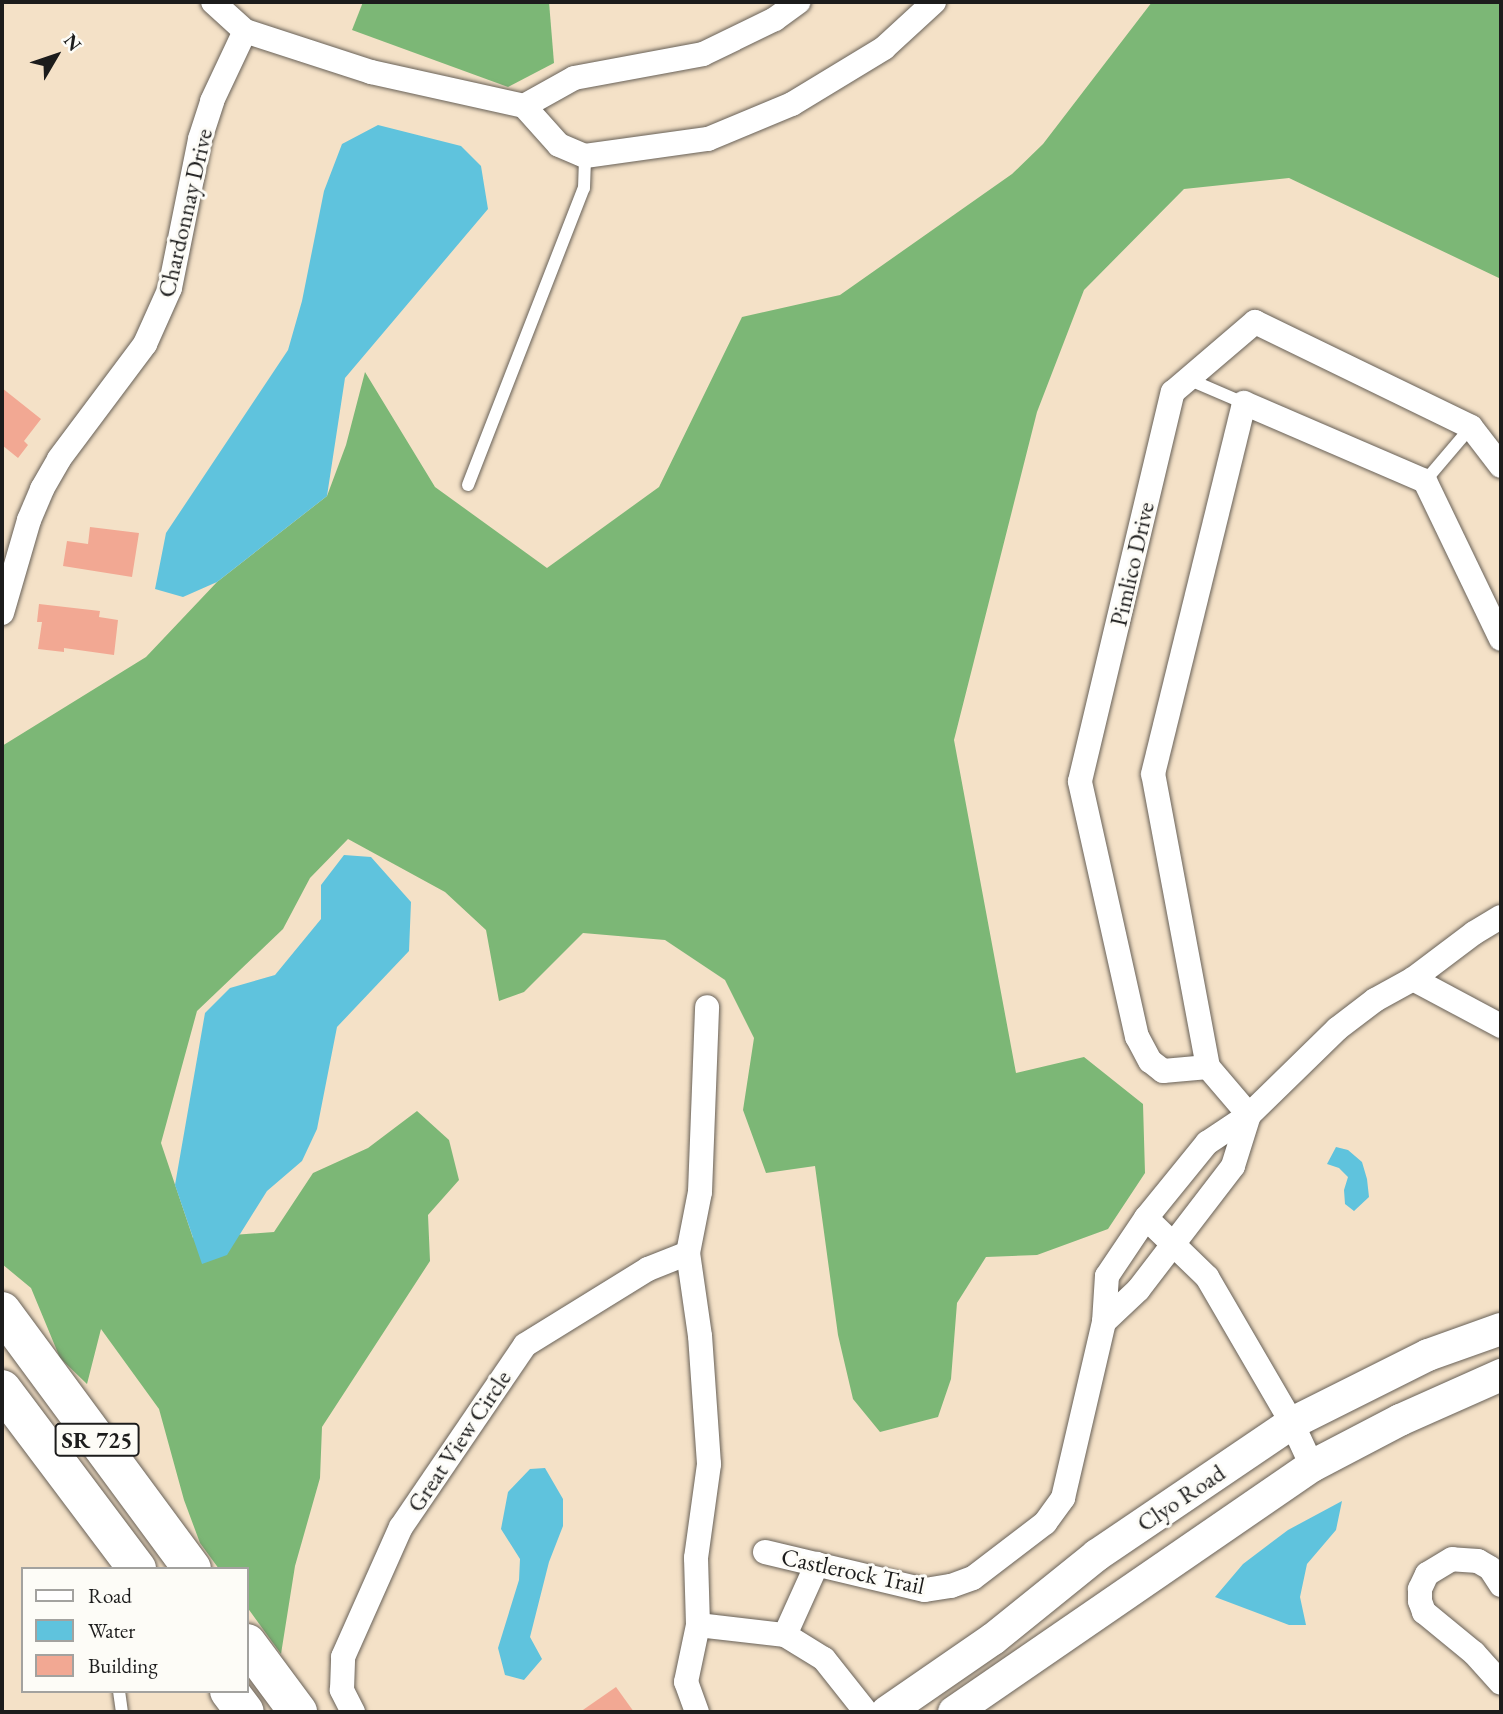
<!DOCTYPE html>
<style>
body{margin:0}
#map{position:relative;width:1503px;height:1714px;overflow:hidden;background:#f4e1c7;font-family:"EB Garamond",serif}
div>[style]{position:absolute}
.forest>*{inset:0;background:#7cb776}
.water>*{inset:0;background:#5fc3dd}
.building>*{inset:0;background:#f2a893}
.roads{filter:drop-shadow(0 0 2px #686158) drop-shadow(0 0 2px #686158)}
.service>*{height:12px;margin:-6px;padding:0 6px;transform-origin:6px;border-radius:6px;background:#fff}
.minor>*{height:24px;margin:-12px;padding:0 12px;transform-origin:12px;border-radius:12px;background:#fff}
.tertiary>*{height:32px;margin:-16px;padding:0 16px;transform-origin:16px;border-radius:16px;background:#fff}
.primary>*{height:38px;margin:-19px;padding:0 19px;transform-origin:19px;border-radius:19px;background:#fff}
span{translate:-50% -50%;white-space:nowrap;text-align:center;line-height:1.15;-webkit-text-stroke:6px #fdfcf7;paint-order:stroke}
.shield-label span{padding:2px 5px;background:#fdfcf7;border:2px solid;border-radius:5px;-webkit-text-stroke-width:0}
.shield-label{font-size:23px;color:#1c1c1c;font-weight:700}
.street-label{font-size:24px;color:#1c1c1c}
.frame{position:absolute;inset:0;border:4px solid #1c1c1c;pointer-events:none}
.legend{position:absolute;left:21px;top:1567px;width:228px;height:126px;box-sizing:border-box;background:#fdfcf7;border:2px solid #a3a29f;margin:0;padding:9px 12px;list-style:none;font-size:21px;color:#1c1c1c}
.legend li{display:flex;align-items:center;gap:14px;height:35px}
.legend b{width:35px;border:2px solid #a3a29f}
.north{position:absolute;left:21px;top:21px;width:70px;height:70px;-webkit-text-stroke:5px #fdfcf7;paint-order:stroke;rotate:51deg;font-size:19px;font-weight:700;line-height:28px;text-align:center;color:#1c1c1c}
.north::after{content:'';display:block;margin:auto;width:24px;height:32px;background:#1c1c1c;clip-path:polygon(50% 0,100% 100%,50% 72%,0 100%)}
</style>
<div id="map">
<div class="forest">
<i style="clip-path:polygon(363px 2px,549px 2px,554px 63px,508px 87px,352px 30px)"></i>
<i style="clip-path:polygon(1152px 2px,1501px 2px,1501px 279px,1289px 178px,1184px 189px,1084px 290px,1037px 412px,954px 740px,1016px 1073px,1084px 1057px,1143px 1104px,1145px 1173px,1108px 1229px,1037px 1255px,986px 1257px,957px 1303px,951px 1379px,938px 1417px,880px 1432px,853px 1399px,838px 1335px,815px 1166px,766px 1173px,743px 1110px,754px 1038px,725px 980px,665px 940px,583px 933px,524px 992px,499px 1001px,486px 930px,445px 892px,348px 839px,310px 878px,283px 929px,197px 1011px,161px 1143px,193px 1238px,274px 1232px,313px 1173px,368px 1148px,417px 1111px,449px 1140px,459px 1180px,428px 1215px,430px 1261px,322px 1427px,320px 1478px,295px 1566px,281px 1654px,247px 1607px,247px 1569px,219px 1569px,200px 1543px,184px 1500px,159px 1409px,101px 1329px,87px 1384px,60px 1358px,31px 1288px,2px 1264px,2px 746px,146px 657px,217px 582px,327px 496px,346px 445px,365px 372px,435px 487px,547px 568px,659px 487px,742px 317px,840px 295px,1012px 174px,1043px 144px)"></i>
</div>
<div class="water">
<i style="clip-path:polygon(378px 125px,461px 146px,481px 166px,488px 209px,345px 378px,327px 496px,217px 582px,183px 597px,155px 589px,166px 533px,288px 350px,302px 301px,324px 191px,342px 144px)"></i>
<i style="clip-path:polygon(344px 855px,371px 857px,411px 902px,409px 951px,337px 1027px,317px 1129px,302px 1161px,267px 1191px,227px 1255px,202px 1264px,175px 1185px,205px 1013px,230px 988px,275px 975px,321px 919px,321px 885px)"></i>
<i style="clip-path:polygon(1336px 1147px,1348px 1150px,1362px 1162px,1367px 1179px,1369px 1197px,1354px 1211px,1345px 1204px,1344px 1190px,1348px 1177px,1339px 1168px,1327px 1164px)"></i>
<i style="clip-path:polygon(545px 1468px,563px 1499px,563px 1526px,549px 1562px,530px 1637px,542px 1659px,524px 1680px,505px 1675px,498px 1648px,519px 1580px,520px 1559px,501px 1529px,508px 1492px,530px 1469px)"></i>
<i style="clip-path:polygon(1342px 1501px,1336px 1530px,1307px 1564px,1300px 1597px,1306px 1625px,1289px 1625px,1215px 1597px,1243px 1564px,1288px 1530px)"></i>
</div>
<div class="building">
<i style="clip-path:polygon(2px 388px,41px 419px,24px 441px,28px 445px,18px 458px,2px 445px)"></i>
<i style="clip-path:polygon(90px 527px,139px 533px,132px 577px,63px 566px,67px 541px,88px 544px)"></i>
<i style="clip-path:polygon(39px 604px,100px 611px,99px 617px,118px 620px,114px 655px,64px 648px,64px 652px,38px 649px,42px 622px,37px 622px)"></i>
<i style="clip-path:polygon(616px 1687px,634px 1712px,580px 1712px)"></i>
</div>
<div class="roads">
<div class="service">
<i style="left:1188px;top:379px;width:61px;rotate:23.2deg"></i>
<i style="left:1425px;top:481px;width:71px;rotate:-49.6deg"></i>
<i style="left:468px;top:485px;width:319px;rotate:-68.7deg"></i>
<i style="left:584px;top:188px;width:32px;rotate:-88deg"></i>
<i style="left:119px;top:1691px;width:21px;rotate:82deg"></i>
</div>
<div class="minor">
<i style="left:245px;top:31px;width:133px;rotate:18deg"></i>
<i style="left:371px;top:72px;width:157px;rotate:12.5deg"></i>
<i style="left:524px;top:106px;width:57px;rotate:-29.2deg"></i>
<i style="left:574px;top:78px;width:131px;rotate:-10.5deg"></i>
<i style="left:703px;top:54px;width:80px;rotate:-25.9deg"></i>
<i style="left:775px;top:19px;width:29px;rotate:-36deg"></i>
<i style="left:524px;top:106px;width:52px;rotate:48.1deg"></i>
<i style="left:559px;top:145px;width:28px;rotate:23deg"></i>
<i style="left:585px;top:156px;width:124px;rotate:-7.9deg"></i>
<i style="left:708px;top:139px;width:91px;rotate:-22.6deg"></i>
<i style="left:792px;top:104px;width:108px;rotate:-31.3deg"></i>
<i style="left:884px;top:48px;width:68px;rotate:-42.6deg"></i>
<i style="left:2px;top:613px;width:97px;rotate:-73.8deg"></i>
<i style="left:29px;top:520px;width:34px;rotate:-67deg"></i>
<i style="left:42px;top:489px;width:34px;rotate:-60deg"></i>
<i style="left:59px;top:459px;width:144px;rotate:-53.2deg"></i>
<i style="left:145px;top:344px;width:61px;rotate:-65.9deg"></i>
<i style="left:170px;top:288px;width:152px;rotate:-78.6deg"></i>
<i style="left:200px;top:139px;width:40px;rotate:-72deg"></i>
<i style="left:212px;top:101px;width:77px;rotate:-64.8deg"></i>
<i style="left:245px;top:31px;width:43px;rotate:-137.8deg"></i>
<i style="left:1413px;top:979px;width:100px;rotate:28.1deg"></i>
<i style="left:1208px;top:1067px;width:45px;rotate:174.9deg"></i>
<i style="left:1163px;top:1071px;width:16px;rotate:-142deg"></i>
<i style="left:1150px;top:1061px;width:27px;rotate:-118deg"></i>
<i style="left:1137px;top:1037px;width:262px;rotate:-102.6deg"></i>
<i style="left:1080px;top:781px;width:400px;rotate:-76.6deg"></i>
<i style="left:1173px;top:392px;width:108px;rotate:-40.5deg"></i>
<i style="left:1255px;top:322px;width:240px;rotate:25.9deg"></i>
<i style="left:1471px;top:427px;width:49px;rotate:52.4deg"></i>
<i style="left:1249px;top:1115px;width:63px;rotate:-130.5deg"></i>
<i style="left:1208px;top:1067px;width:298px;rotate:-100.6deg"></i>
<i style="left:1153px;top:774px;width:382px;rotate:-76.2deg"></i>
<i style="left:1244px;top:403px;width:197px;rotate:23.3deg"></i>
<i style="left:1425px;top:481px;width:175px;rotate:64.3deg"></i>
<i style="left:1146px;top:1218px;width:85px;rotate:44deg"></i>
<i style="left:1207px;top:1277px;width:169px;rotate:59.8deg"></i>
<i style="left:1292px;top:1423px;width:47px;rotate:65.1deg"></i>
<i style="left:1104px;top:1322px;width:47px;rotate:-43.3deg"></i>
<i style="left:1138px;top:1290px;width:156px;rotate:-52.5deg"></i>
<i style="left:1233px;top:1166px;width:53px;rotate:-72.6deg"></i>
<i style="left:765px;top:1552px;width:164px;rotate:13.4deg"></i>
<i style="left:925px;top:1590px;width:26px;rotate:-9deg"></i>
<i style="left:951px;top:1586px;width:23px;rotate:-20deg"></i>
<i style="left:973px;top:1578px;width:91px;rotate:-37.4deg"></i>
<i style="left:1045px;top:1523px;width:31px;rotate:-54deg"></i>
<i style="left:1063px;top:1498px;width:181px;rotate:-76.9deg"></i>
<i style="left:1104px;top:1322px;width:46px;rotate:-86.3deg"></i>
<i style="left:1107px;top:1276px;width:70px;rotate:-56.1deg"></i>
<i style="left:1146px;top:1218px;width:97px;rotate:-50.9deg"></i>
<i style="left:1207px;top:1143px;width:50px;rotate:-33.7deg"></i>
<i style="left:1249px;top:1115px;width:123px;rotate:-44.3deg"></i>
<i style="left:1337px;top:1029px;width:48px;rotate:-37.3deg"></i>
<i style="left:1375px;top:1000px;width:43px;rotate:-28.9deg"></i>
<i style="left:1413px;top:979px;width:76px;rotate:-37deg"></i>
<i style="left:1474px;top:933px;width:31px;rotate:-31deg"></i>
<i style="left:1501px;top:1585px;width:20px;rotate:-123deg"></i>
<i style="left:1490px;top:1568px;width:14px;rotate:-150deg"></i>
<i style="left:1478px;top:1561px;width:26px;rotate:-176deg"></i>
<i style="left:1452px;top:1559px;width:29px;rotate:149deg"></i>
<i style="left:1427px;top:1574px;width:17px;rotate:115deg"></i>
<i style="left:1420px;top:1589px;width:12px;rotate:90deg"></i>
<i style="left:1420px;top:1601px;width:12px;rotate:70deg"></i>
<i style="left:1424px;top:1612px;width:65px;rotate:39.4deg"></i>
<i style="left:1474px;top:1653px;width:40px;rotate:48deg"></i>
<i style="left:698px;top:1625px;width:88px;rotate:6.6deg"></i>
<i style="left:785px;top:1635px;width:46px;rotate:31.6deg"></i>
<i style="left:824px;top:1659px;width:68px;rotate:51.6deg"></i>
<i style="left:785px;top:1635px;width:78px;rotate:-65.7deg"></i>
<i style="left:353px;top:1712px;width:25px;rotate:-117deg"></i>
<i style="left:342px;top:1690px;width:33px;rotate:-88deg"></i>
<i style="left:343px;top:1657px;width:142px;rotate:-66deg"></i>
<i style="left:401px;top:1527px;width:220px;rotate:-55.7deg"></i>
<i style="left:525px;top:1345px;width:145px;rotate:-31.7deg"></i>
<i style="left:648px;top:1269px;width:43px;rotate:-21.8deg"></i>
<i style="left:697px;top:1712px;width:32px;rotate:-110deg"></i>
<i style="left:686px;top:1682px;width:58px;rotate:-78.1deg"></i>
<i style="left:698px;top:1625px;width:67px;rotate:-91.7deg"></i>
<i style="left:696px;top:1558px;width:95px;rotate:-82.1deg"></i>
<i style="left:709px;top:1464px;width:128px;rotate:-94deg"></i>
<i style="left:700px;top:1336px;width:84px;rotate:-98.2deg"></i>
<i style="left:688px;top:1253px;width:62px;rotate:-78.9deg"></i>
<i style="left:700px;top:1192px;width:185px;rotate:-87.8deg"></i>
</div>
<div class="tertiary">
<i style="left:887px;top:1712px;width:129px;rotate:-34.6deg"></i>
<i style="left:993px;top:1639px;width:134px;rotate:-38.9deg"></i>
<i style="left:1097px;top:1555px;width:235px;rotate:-34.1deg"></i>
<i style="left:1292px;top:1423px;width:152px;rotate:-26.6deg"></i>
<i style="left:1428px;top:1355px;width:77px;rotate:-19.6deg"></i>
<i style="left:954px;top:1712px;width:434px;rotate:-34.5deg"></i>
<i style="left:1312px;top:1466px;width:99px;rotate:-27.6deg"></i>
<i style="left:1400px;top:1420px;width:111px;rotate:-24deg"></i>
</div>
<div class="primary">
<i style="left:2px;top:1311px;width:320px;rotate:53.6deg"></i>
<i style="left:2px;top:1389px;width:225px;rotate:53.1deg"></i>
<i style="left:247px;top:1643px;width:86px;rotate:53.5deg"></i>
<i style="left:229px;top:1691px;width:26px;rotate:53deg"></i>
</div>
</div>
<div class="shield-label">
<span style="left:97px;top:1440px">SR 725</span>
</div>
<div class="street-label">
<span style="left:185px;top:213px;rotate:-77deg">Chardonnay Drive</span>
<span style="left:1132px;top:564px;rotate:-77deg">Pimlico Drive</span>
<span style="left:459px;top:1441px;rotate:-56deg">Great View Circle</span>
<span style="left:1181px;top:1498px;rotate:-34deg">Clyo Road</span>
<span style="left:853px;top:1571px;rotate:12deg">Castlerock Trail</span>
</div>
<div class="frame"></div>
<ul class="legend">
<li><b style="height:9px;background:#fff"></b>Road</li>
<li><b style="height:19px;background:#5fc3dd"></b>Water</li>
<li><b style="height:19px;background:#f2a893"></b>Building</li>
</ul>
<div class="north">N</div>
</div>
